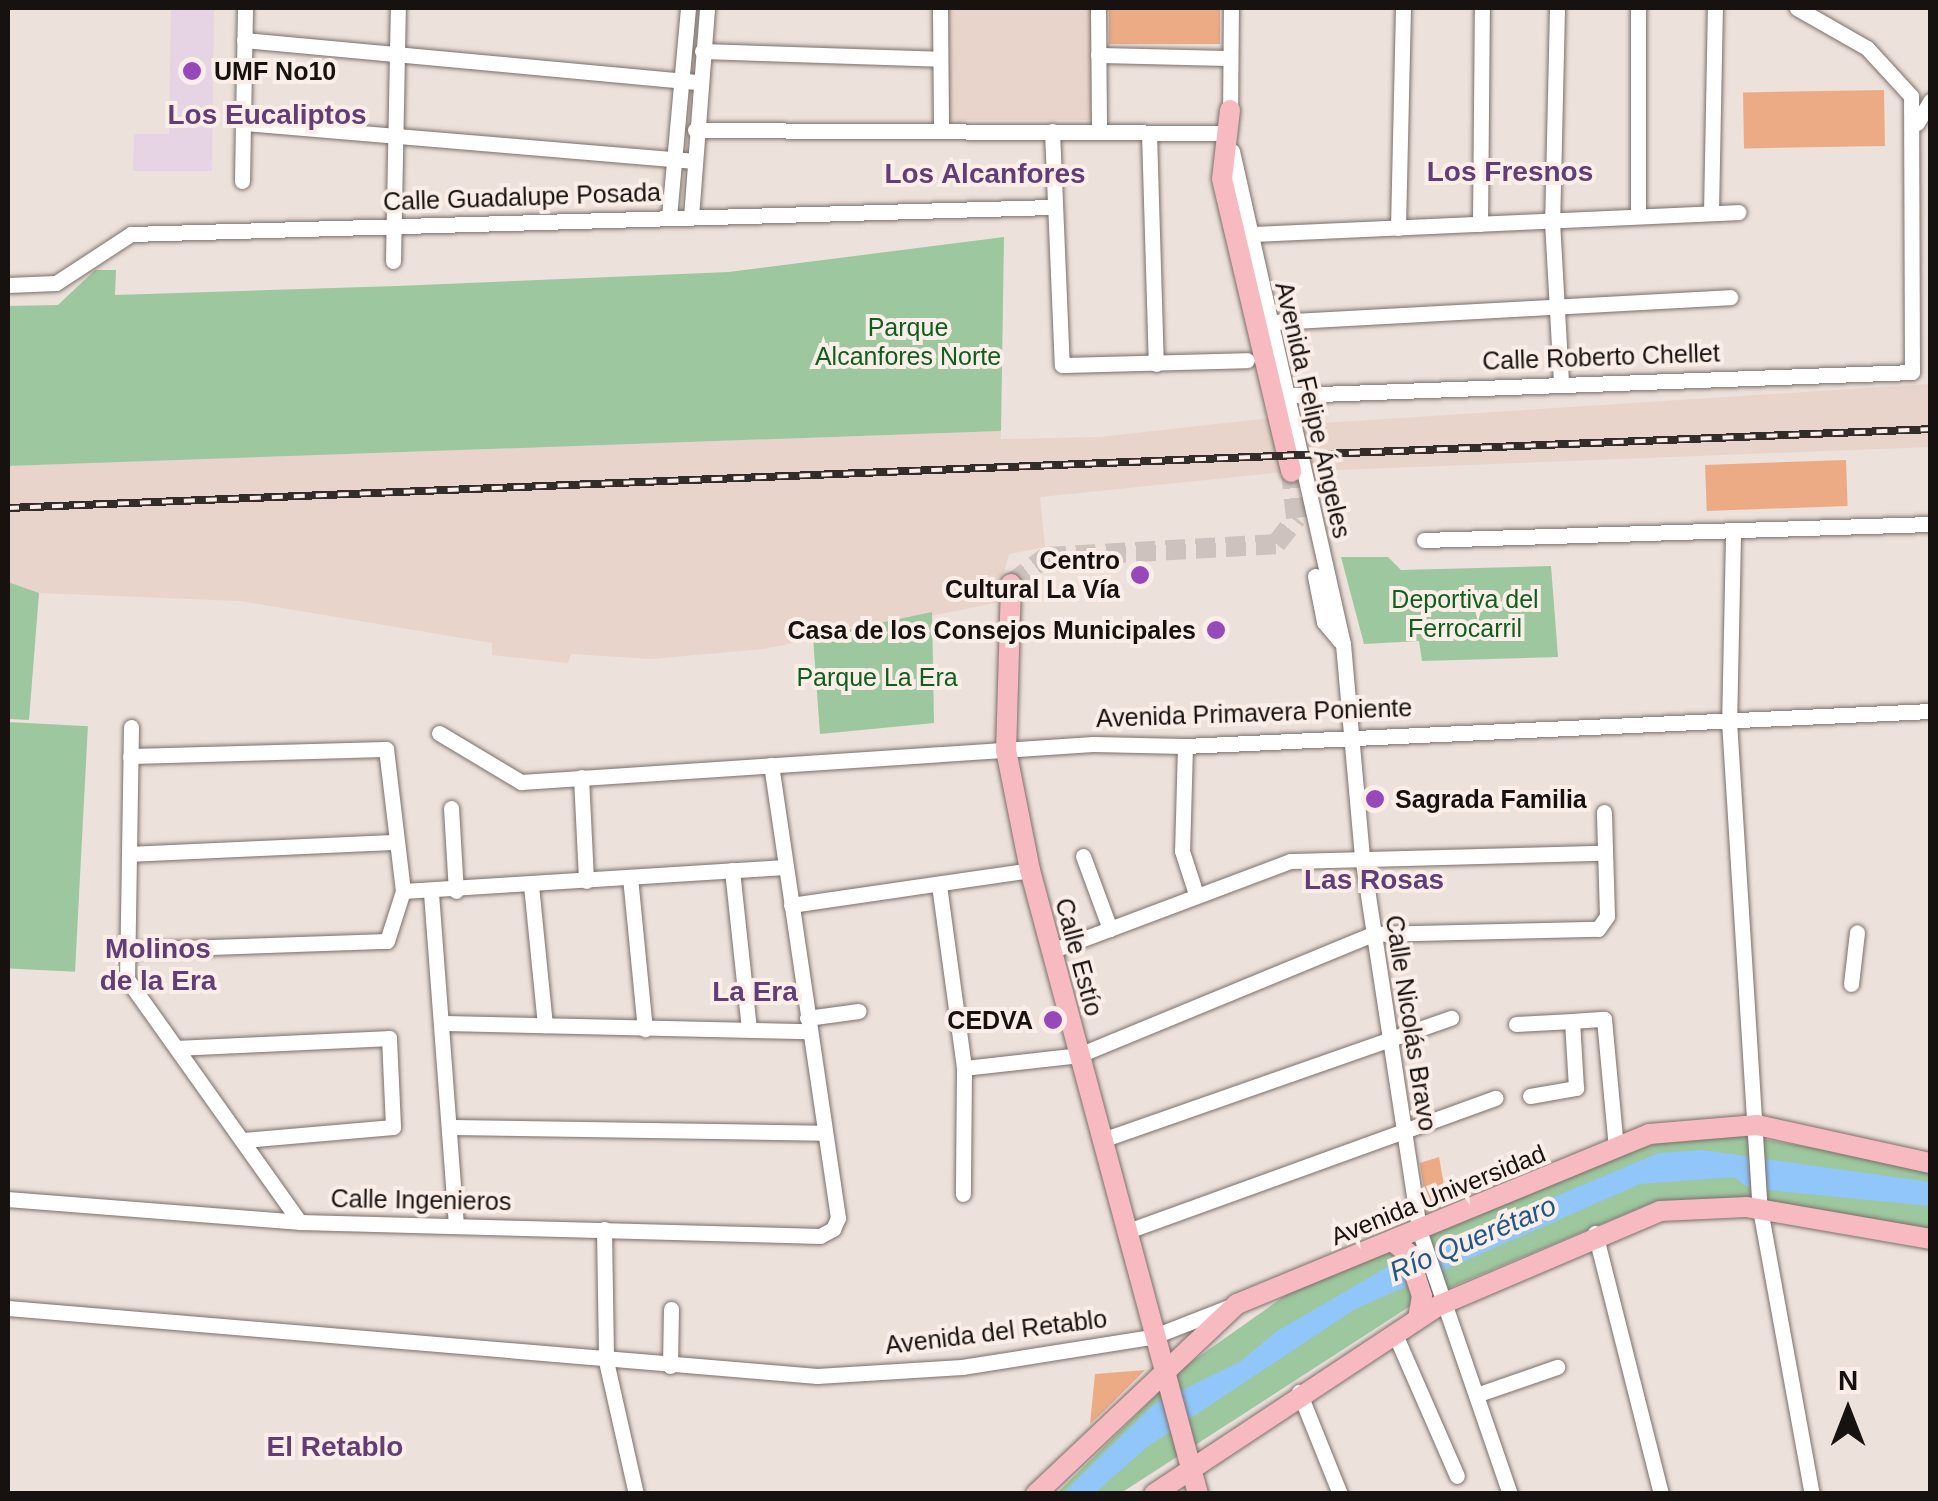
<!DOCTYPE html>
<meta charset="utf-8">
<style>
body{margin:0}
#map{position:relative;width:1938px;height:1501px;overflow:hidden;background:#ede1db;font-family:Helvetica,sans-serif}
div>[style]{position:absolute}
.built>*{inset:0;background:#e8d4ca;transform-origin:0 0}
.medical>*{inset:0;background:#e6d3e3}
.green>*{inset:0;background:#9dc79e;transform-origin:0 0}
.water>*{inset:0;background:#90c6fa}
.building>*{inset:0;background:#ecab85;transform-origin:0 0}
.major-tunnel>*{height:20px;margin-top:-10px;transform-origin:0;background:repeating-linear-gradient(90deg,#cdc2bd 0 20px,transparent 0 30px)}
.roads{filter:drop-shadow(0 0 2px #7a6f6a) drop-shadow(0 0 2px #7a6f6a)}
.minor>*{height:15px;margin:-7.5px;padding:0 7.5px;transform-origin:7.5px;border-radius:7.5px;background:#fff}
.major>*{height:20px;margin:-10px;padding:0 10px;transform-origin:10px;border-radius:10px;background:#f7bac1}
.rail>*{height:8px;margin-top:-4px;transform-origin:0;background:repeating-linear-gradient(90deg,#fbeee8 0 11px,#322c2a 0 22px);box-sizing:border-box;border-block:2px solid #322c2a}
.dots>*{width:28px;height:28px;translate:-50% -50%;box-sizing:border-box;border:5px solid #fbeee8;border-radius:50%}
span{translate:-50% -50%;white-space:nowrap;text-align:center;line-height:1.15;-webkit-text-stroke:8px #fbeee8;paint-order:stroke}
.poi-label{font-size:25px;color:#171210;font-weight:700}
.left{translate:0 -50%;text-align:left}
.right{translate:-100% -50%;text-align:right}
.street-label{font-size:25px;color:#171210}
.park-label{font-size:25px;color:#0e5f1e}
.neighbourhood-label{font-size:28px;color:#633d76;font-weight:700}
.water-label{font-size:28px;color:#1f5787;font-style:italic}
.frame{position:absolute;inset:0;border:10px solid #171210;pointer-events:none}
.north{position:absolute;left:1798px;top:1361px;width:100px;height:100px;-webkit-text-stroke:8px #fbeee8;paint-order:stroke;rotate:0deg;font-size:28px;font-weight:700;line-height:40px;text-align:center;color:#171210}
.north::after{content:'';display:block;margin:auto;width:35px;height:45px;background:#171210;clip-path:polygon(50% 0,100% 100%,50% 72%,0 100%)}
</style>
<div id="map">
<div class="built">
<i style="left:948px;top:8px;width:143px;height:112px"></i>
<i style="clip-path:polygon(1930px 384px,1930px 447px,1285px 472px,1040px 497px,1045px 547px,1009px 554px,996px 603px,763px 649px,652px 659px,571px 654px,568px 663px,492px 655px,492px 643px,240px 601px,39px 593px,8px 582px,8px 466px,1001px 431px,1001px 439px,1100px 437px,1270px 418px,1306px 424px)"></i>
</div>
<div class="medical">
<i style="clip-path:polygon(171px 8px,214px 8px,212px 171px,133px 171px,134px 134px,169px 134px)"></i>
</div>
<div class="green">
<i style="clip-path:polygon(1004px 237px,1001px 431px,8px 466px,8px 306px,58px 305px,95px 270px,116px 270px,115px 295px,397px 286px,729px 272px)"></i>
<i style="clip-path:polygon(1341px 557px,1388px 557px,1401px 570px,1551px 566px,1558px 657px,1422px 661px,1419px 641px,1364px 644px)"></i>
<i style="clip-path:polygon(8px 582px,39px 593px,29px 720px,8px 719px)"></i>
<i style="clip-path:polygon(932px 612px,934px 723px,820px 734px,813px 637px)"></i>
<i style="left:8px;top:722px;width:80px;height:246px;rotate:3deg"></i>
<i style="clip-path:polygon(1734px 1134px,1930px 1168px,1930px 1229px,1741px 1199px,1656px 1201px,1418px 1301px,1121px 1493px,1056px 1494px,1187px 1365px,1296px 1288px,1589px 1166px,1676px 1137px)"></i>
</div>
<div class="water">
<i style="clip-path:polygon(1702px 1150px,1930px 1182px,1930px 1206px,1749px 1188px,1734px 1177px,1640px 1184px,1355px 1309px,1147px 1447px,1095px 1493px,1062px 1494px,1154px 1404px,1241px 1361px,1277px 1331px,1391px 1265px,1659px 1153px)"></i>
</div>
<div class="building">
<i style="left:1109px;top:8px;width:111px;height:36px"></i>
<i style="left:1884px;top:90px;width:56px;height:141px;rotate:89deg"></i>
<i style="left:1846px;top:460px;width:46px;height:141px;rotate:88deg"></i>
<i style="clip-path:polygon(1439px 1157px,1447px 1202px,1427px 1211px,1420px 1163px)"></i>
<i style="clip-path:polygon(1145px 1370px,1105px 1410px,1090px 1424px,1095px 1374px)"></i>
</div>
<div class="major-tunnel">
<i style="left:1011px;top:584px;width:44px;rotate:-37.6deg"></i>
<i style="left:1046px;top:557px;width:230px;rotate:-3.2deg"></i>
<i style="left:1276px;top:544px;width:33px;rotate:-52deg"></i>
<i style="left:1296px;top:518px;width:46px;rotate:-96.2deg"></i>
</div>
<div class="roads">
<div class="minor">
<i style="left:940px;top:8px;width:122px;rotate:89.5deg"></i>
<i style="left:1098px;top:8px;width:124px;rotate:89.5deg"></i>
<i style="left:1557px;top:8px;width:213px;rotate:91.3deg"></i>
<i style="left:1552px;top:221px;width:162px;rotate:86.8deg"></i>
<i style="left:1638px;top:8px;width:208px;rotate:90deg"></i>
<i style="left:244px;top:40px;width:457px;rotate:5.3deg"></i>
<i style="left:702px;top:51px;width:237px;rotate:1.9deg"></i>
<i style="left:1098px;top:55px;width:131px;rotate:1.3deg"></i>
<i style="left:1230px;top:118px;width:110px;rotate:-89.5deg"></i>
<i style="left:243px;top:123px;width:452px;rotate:4.8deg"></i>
<i style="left:1917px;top:123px;width:26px;rotate:-59deg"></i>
<i style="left:695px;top:130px;width:532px;rotate:0.32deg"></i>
<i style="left:1052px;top:131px;width:234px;rotate:87.6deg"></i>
<i style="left:1062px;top:365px;width:185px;rotate:-1.5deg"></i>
<i style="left:1149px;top:133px;width:231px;rotate:88.3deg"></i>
<i style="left:1232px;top:151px;width:505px;rotate:77.31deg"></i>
<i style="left:1343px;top:644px;width:213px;rotate:84.9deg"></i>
<i style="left:1362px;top:856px;width:378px;rotate:81.3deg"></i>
<i style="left:1419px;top:1230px;width:279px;rotate:71deg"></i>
<i style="left:242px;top:181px;width:173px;rotate:-89deg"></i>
<i style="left:1711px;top:212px;width:204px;rotate:-88.9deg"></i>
<i style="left:669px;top:217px;width:210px;rotate:-84.8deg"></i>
<i style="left:691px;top:217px;width:210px;rotate:-85.6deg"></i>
<i style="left:1480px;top:224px;width:216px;rotate:-89.5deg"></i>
<i style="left:1398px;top:228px;width:220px;rotate:-88.7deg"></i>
<i style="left:1255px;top:234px;width:484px;rotate:-2.6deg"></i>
<i style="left:393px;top:261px;width:253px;rotate:-88.9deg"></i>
<i style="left:8px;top:285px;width:48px;rotate:-2.4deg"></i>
<i style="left:56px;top:283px;width:90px;rotate:-33.2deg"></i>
<i style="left:131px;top:234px;width:922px;rotate:-1.68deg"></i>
<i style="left:1273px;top:322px;width:458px;rotate:-3.1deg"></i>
<i style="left:1292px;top:395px;width:620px;rotate:-2.12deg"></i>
<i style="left:1912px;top:372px;width:276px;rotate:-90.2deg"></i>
<i style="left:1911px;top:96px;width:65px;rotate:-132.5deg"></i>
<i style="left:1867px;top:48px;width:81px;rotate:-150.3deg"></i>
<i style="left:1733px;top:536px;width:185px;rotate:91.2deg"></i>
<i style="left:1729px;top:721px;width:489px;rotate:86.4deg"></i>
<i style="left:1760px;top:1209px;width:290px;rotate:79.7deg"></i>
<i style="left:1424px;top:540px;width:506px;rotate:-1.81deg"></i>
<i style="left:1315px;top:576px;width:47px;rotate:78.9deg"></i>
<i style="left:1324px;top:622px;width:25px;rotate:50deg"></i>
<i style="left:131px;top:727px;width:252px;rotate:90.9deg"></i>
<i style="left:127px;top:979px;width:298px;rotate:54.6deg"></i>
<i style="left:439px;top:733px;width:96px;rotate:30.9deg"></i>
<i style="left:521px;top:782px;width:573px;rotate:-3.8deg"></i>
<i style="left:1093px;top:744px;width:92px;rotate:1.2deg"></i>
<i style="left:1185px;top:746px;width:746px;rotate:-2.69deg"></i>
<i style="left:1185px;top:746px;width:105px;rotate:91.6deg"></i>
<i style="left:1182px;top:851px;width:45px;rotate:72deg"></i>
<i style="left:581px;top:777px;width:104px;rotate:87.2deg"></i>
<i style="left:451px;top:808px;width:83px;rotate:86.6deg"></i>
<i style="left:129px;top:854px;width:267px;rotate:-2.6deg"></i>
<i style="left:1083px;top:856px;width:78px;rotate:69.7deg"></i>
<i style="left:732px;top:870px;width:160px;rotate:83.9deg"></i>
<i style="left:630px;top:877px;width:153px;rotate:84.4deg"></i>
<i style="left:531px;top:885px;width:141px;rotate:84.3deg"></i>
<i style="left:939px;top:885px;width:185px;rotate:82.2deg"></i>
<i style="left:964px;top:1068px;width:126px;rotate:90.5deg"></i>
<i style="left:403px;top:891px;width:383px;rotate:-3.6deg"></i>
<i style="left:431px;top:893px;width:333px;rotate:85.7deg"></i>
<i style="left:791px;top:905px;width:242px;rotate:-8.3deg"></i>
<i style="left:126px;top:950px;width:261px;rotate:-2deg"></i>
<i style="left:387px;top:941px;width:52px;rotate:-72.3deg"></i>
<i style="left:403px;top:891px;width:143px;rotate:-96.8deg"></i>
<i style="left:386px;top:749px;width:256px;rotate:178.4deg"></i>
<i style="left:1051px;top:951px;width:255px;rotate:-20.6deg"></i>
<i style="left:1290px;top:861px;width:314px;rotate:-1.5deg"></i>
<i style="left:1851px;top:984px;width:52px;rotate:-83.4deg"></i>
<i style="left:807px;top:1018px;width:52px;rotate:-7.7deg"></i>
<i style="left:445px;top:1023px;width:364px;rotate:1.3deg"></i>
<i style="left:1516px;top:1024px;width:56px;rotate:-3.1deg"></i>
<i style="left:177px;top:1048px;width:212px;rotate:-2.7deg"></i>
<i style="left:389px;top:1038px;width:89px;rotate:87.4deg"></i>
<i style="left:393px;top:1127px;width:150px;rotate:175deg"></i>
<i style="left:964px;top:1068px;width:116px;rotate:-6.4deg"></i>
<i style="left:1079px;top:1055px;width:317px;rotate:-22.4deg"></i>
<i style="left:1372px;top:934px;width:226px;rotate:-1.3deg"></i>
<i style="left:1598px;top:929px;width:16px;rotate:-55deg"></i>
<i style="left:1607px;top:916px;width:104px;rotate:-91.7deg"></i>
<i style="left:1530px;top:1096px;width:47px;rotate:-9.9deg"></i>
<i style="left:1576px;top:1088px;width:67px;rotate:-93.4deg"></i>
<i style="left:1572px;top:1021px;width:32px;rotate:-4deg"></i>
<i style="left:1604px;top:1019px;width:130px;rotate:84.7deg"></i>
<i style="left:453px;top:1127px;width:369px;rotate:0.9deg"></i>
<i style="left:1102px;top:1140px;width:370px;rotate:-19.3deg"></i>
<i style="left:8px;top:1199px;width:293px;rotate:4.5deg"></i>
<i style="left:300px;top:1222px;width:520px;rotate:1.54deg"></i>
<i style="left:820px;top:1236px;width:15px;rotate:-28deg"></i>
<i style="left:833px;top:1229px;width:12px;rotate:-66deg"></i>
<i style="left:838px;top:1218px;width:458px;rotate:-98.4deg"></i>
<i style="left:604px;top:1229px;width:132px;rotate:89.1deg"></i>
<i style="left:606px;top:1361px;width:136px;rotate:77.3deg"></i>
<i style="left:1125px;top:1232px;width:394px;rotate:-19.9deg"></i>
<i style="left:1595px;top:1233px;width:269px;rotate:75.8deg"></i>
<i style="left:8px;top:1308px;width:812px;rotate:4.8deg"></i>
<i style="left:817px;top:1376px;width:145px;rotate:-3.6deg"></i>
<i style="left:962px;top:1367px;width:192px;rotate:-9deg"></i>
<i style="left:1152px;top:1337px;width:83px;rotate:-21.3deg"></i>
<i style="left:1394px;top:1332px;width:157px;rotate:66.4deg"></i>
<i style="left:670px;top:1366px;width:57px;rotate:-89deg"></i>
<i style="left:1299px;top:1392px;width:110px;rotate:68.1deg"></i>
<i style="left:1476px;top:1395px;width:86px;rotate:-19.1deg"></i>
</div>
<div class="major">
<i style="left:1230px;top:110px;width:69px;rotate:96.6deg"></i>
<i style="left:1222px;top:179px;width:301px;rotate:76.7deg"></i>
<i style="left:1011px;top:584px;width:166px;rotate:91.7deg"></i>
<i style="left:1006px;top:750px;width:122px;rotate:78.7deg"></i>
<i style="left:1030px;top:870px;width:646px;rotate:74.93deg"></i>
<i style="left:1392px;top:1241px;width:20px;rotate:37deg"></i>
<i style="left:1408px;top:1253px;width:45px;rotate:72deg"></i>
<i style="left:1422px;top:1296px;width:22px;rotate:100deg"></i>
<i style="left:1036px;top:1494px;width:277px;rotate:-43.4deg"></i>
<i style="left:1237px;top:1304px;width:446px;rotate:-22.4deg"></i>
<i style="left:1649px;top:1134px;width:108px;rotate:-4.8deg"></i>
<i style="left:1757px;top:1125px;width:177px;rotate:12.4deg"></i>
<i style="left:1154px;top:1494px;width:343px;rotate:-33.5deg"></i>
<i style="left:1440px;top:1305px;width:239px;rotate:-23.1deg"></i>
<i style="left:1660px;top:1211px;width:87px;rotate:-2.6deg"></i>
<i style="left:1747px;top:1207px;width:186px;rotate:9.9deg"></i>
</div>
</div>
<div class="rail">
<i style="left:8px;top:508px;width:1924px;rotate:-2.35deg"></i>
</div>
<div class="dots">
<i style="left:192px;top:71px;background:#9749ba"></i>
<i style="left:1140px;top:575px;background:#9749ba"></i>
<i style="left:1216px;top:630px;background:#9749ba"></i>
<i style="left:1375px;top:799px;background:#9749ba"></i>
<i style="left:1053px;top:1020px;background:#9749ba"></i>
</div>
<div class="poi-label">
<span class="left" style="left:214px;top:71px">UMF No10</span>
<span class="right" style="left:1120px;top:575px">Centro<br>Cultural La Vía</span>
<span class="right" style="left:1196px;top:630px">Casa de los Consejos Municipales</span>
<span class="left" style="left:1395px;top:799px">Sagrada Familia</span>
<span class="right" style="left:1033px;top:1020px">CEDVA</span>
</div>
<div class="street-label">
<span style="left:522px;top:197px;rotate:-2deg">Calle Guadalupe Posada</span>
<span style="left:1601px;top:357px;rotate:-2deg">Calle Roberto Chellet</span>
<span style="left:1313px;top:410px;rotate:77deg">Avenida Felipe Ángeles</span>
<span style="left:1254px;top:713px;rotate:-2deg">Avenida Primavera Poniente</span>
<span style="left:1079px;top:957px;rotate:75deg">Calle Estío</span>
<span style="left:1411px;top:1023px;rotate:81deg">Calle Nicolás Bravo</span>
<span style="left:1438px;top:1195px;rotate:-22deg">Avenida Universidad</span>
<span style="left:421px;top:1200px;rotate:1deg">Calle Ingenieros</span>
<span style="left:996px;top:1332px;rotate:-7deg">Avenida del Retablo</span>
</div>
<div class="park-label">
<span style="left:908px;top:342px">Parque<br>Alcanfores Norte</span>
<span style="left:1465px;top:614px">Deportiva del<br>Ferrocarril</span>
<span style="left:877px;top:677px">Parque La Era</span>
</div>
<div class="neighbourhood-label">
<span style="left:267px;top:115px">Los Eucaliptos</span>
<span style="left:1510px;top:172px">Los Fresnos</span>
<span style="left:985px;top:174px">Los Alcanfores</span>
<span style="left:1374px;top:880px">Las Rosas</span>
<span style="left:158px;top:965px">Molinos<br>de la Era</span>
<span style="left:755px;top:992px">La Era</span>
<span style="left:335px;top:1447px">El Retablo</span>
</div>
<div class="water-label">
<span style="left:1473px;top:1239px;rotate:-23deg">Río Querétaro</span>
</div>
<div class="frame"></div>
<div class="north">N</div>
</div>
